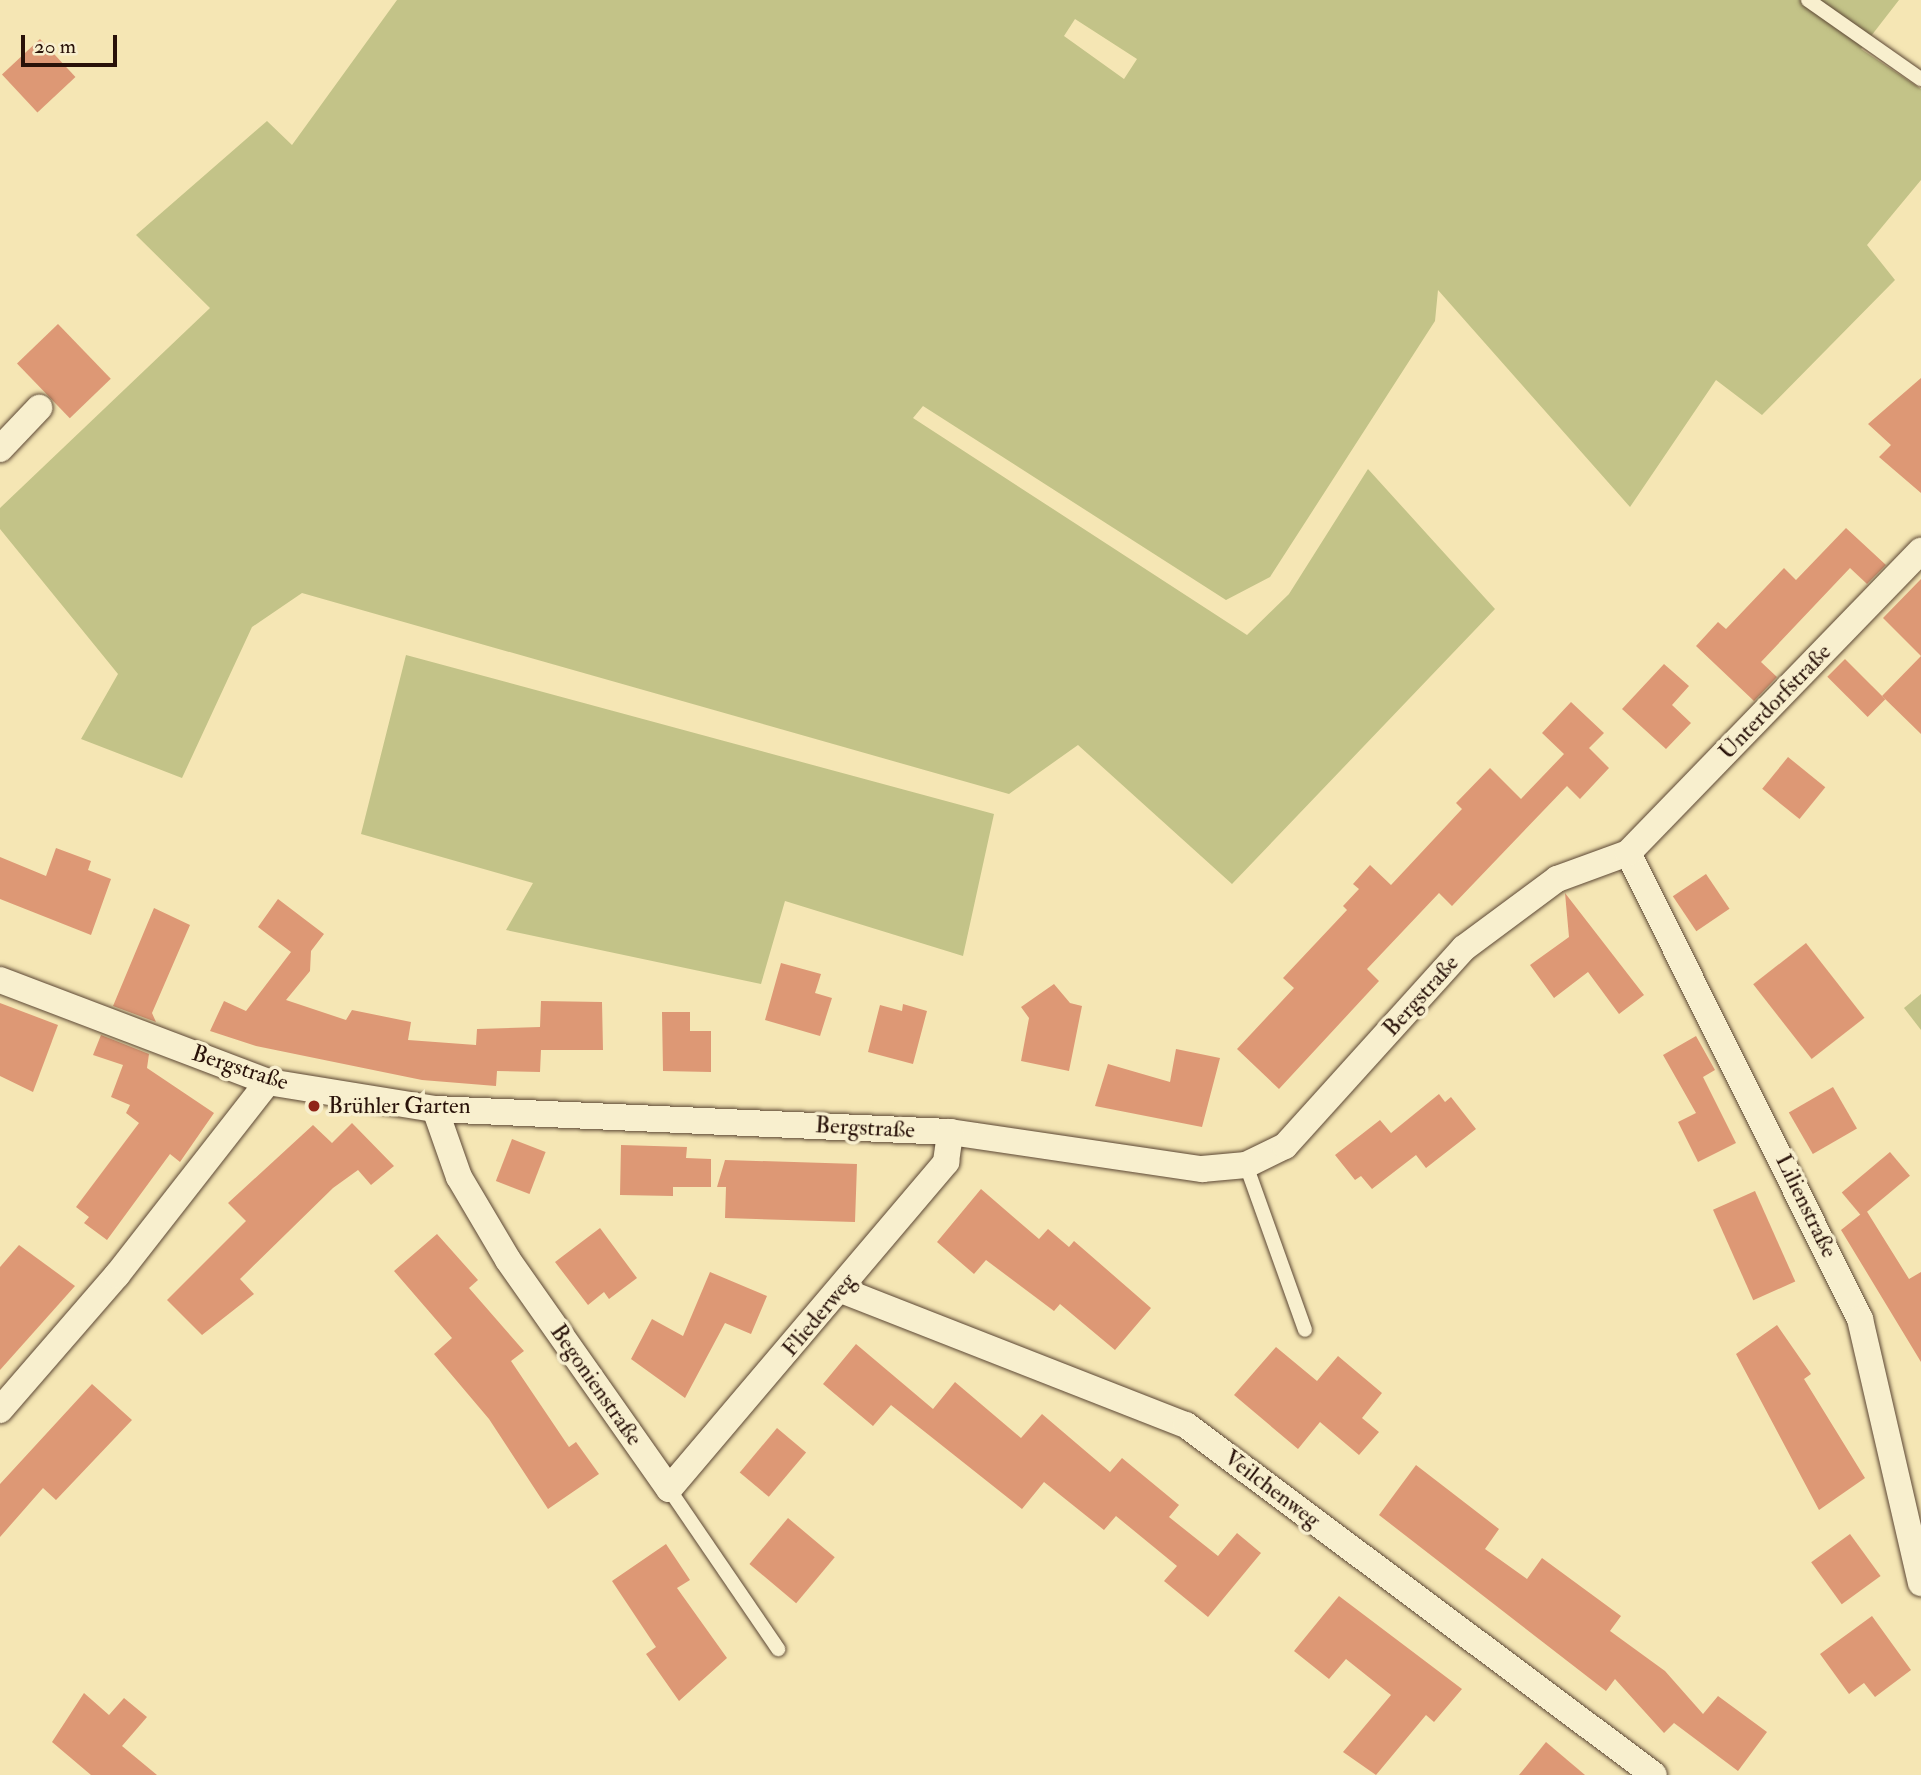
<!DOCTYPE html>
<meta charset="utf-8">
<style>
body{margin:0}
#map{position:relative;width:1921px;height:1775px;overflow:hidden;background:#f5e6b4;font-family:"IM FELL Double Pica",serif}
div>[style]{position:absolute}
.green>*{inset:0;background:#c3c388}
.building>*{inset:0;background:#dd9875;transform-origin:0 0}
.roads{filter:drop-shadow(0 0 2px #5c4734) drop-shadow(0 0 2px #5c4734)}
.lane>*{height:14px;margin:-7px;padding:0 7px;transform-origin:7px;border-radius:7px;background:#f8efce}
.street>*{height:26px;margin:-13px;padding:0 13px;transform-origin:13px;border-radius:13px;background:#f8efce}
.dots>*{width:19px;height:19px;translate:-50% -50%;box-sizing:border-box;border:4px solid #f8efce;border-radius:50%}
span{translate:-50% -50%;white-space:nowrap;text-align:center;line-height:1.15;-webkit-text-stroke:7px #f8efce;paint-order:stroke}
.street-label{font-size:23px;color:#291209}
.poi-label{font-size:23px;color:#291209}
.left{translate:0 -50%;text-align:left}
.scale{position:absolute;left:21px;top:35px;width:96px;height:32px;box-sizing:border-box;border:4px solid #291209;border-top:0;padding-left:9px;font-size:21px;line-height:24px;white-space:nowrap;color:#291209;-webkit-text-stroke:5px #f8efce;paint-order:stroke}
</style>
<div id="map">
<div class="green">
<i style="clip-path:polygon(evenodd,397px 0,1899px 0,1861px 49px,1921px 89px,1921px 180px,1867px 245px,1895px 280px,1762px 415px,1716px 380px,1630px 507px,1438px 290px,1435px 321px,1270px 577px,1226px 600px,923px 406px,913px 418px,1247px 635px,1289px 594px,1368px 469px,1495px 609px,1232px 884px,1078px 745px,1009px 794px,302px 593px,252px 627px,182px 778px,81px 739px,118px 674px,0 529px,0 508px,210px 308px,136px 235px,267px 121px,292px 145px,397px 0,1075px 19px,1137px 59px,1124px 79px,1064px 36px,1075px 19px)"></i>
<i style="clip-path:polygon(406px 655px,994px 814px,963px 956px,785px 901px,761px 984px,506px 930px,533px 883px,361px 834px)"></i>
<i style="clip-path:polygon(1921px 994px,1921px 1030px,1904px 1008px)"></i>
</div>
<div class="building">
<i style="left:40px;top:39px;width:52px;height:52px;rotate:47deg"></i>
<i style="left:58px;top:324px;width:76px;height:57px;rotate:46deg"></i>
<i style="clip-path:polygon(1921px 378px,1921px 493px,1879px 457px,1891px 445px,1868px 424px)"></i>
<i style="clip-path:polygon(1846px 528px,1886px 565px,1867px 584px,1850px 568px,1761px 662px,1777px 677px,1754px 701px,1696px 646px,1718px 622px,1726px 629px,1784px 568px,1796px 580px)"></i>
<i style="clip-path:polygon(1921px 579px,1921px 734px,1882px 696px,1921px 656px,1883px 618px)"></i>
<i style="left:1845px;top:659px;width:57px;height:25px;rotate:45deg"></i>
<i style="clip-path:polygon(1664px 664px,1689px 686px,1672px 705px,1691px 723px,1666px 749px,1622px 709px)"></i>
<i style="clip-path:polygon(1571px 702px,1604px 733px,1589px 748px,1609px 768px,1580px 799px,1567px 786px,1452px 906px,1439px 893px,1367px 969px,1379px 981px,1279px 1089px,1237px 1049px,1294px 988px,1283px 978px,1347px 910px,1343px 906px,1359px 889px,1353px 884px,1370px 865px,1391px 885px,1462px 809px,1456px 803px,1490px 768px,1521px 799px,1564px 754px,1542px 733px)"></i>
<i style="left:1788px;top:757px;width:48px;height:41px;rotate:39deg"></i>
<i style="clip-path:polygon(56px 848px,91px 861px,88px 870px,111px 879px,91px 935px,0 899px,0 857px,46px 876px)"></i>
<i style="left:1706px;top:874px;width:42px;height:40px;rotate:56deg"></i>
<i style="clip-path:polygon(1565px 893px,1644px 995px,1619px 1014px,1588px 972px,1554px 998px,1530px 965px,1569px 937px)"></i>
<i style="clip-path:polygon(278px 899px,324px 934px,311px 951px,310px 971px,286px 1000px,346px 1020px,352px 1010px,411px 1022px,408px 1040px,476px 1045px,477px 1029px,540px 1027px,541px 1001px,602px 1002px,603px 1050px,541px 1050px,540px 1072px,497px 1071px,496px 1086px,422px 1080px,256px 1046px,210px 1031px,224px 1001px,246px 1011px,291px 952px,258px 927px)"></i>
<i style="clip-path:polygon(154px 908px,190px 925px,152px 1013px,156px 1022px,113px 1006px)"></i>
<i style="left:1806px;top:943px;width:95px;height:67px;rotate:52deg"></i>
<i style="clip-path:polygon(781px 963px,821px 974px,815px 993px,832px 998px,820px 1036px,765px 1020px)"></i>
<i style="clip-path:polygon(1054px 984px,1070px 1003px,1082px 1006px,1069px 1071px,1021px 1061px,1029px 1018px,1021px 1007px)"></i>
<i style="clip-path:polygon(0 1003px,58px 1025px,33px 1092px,0 1076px)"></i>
<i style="clip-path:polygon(903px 1004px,927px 1011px,913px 1064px,868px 1052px,880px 1005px,902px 1011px)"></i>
<i style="clip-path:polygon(662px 1012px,690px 1012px,690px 1031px,711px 1031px,711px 1072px,663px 1071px)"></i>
<i style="clip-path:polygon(101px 1035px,149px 1054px,147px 1068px,214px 1113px,180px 1162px,170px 1154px,107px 1240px,84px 1223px,89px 1217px,76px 1207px,139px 1123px,126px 1113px,130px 1105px,111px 1097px,123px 1065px,93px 1055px)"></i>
<i style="clip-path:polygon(1696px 1036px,1715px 1070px,1703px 1077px,1736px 1143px,1698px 1162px,1678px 1122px,1696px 1113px,1663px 1055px)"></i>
<i style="clip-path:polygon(1176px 1049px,1220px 1058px,1202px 1127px,1095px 1106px,1108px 1064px,1170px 1082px)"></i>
<i style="left:1833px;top:1087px;width:48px;height:51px;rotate:60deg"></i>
<i style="clip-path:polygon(1439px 1094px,1445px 1102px,1451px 1097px,1476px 1129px,1426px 1168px,1416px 1155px,1372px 1189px,1361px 1176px,1355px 1180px,1335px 1155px,1380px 1120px,1391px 1133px)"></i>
<i style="clip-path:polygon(352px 1123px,394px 1166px,371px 1185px,358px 1170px,333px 1188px,240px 1279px,254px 1294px,202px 1335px,167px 1300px,246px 1221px,228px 1203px,313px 1125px,332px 1143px)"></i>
<i style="left:512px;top:1139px;width:36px;height:45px;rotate:21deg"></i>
<i style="clip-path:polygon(621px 1145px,687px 1147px,686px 1158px,711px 1159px,711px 1187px,673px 1187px,673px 1196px,620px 1195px)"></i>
<i style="left:1890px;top:1152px;width:31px;height:63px;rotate:50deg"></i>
<i style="clip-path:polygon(725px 1160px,857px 1164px,855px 1222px,725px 1218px,726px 1187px,717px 1187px)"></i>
<i style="clip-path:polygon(981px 1189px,1039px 1239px,1048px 1229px,1069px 1247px,1074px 1241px,1151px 1308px,1115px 1350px,1060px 1304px,1054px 1311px,986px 1260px,974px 1274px,937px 1242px)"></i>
<i style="left:1755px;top:1191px;width:99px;height:46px;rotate:66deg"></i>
<i style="clip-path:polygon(1866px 1210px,1909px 1279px,1921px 1272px,1921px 1362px,1841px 1230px)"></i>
<i style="clip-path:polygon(600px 1228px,637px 1278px,609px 1299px,604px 1292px,588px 1305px,555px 1262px)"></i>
<i style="clip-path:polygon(437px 1234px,478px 1280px,469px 1288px,524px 1351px,511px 1361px,569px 1447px,576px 1442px,599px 1474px,548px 1509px,489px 1419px,434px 1354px,452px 1338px,394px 1271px)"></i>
<i style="clip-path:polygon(19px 1245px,75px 1286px,0 1370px,0 1267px)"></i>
<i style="clip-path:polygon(710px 1272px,767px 1296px,751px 1334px,725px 1323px,685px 1398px,631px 1359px,652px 1319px,683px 1336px)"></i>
<i style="clip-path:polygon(1777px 1325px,1811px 1374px,1804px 1379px,1865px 1478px,1819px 1510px,1736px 1354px)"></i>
<i style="clip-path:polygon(856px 1344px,933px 1409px,955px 1382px,1021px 1438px,1042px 1414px,1110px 1472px,1122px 1458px,1179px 1505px,1169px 1517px,1218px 1556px,1237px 1533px,1261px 1553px,1208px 1617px,1164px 1581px,1177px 1566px,1116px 1516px,1104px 1530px,1044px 1482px,1022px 1509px,891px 1405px,873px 1426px,823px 1384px)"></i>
<i style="clip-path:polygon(1276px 1347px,1317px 1381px,1338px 1356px,1382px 1393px,1362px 1418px,1379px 1432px,1359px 1455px,1320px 1422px,1298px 1449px,1234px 1395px)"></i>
<i style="clip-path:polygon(92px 1384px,132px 1420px,56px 1500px,43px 1488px,0 1537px,0 1484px)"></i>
<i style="left:777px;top:1428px;width:38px;height:58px;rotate:40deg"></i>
<i style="clip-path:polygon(1416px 1465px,1499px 1529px,1485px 1549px,1527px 1579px,1542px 1558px,1621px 1616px,1610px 1631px,1665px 1671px,1703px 1714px,1718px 1696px,1767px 1732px,1738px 1771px,1674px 1723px,1664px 1733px,1615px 1679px,1606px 1691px,1379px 1515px)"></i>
<i style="left:788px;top:1518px;width:61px;height:60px;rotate:40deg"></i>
<i style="left:1850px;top:1534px;width:52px;height:48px;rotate:54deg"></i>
<i style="clip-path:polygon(666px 1544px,690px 1580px,677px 1588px,727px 1658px,679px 1701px,646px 1654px,656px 1647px,612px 1581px)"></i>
<i style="clip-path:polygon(1339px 1596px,1462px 1689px,1434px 1722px,1426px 1715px,1376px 1775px,1343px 1752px,1391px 1695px,1346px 1659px,1329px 1679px,1294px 1651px)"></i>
<i style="clip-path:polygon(1872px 1616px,1911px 1670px,1875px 1697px,1864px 1683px,1849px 1694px,1820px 1654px)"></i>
<i style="clip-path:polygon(84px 1693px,109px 1715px,124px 1698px,147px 1717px,122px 1746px,157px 1775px,91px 1775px,52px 1742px)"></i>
<i style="clip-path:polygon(1546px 1742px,1585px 1775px,1519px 1775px)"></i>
</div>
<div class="roads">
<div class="lane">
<i style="left:1808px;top:0;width:138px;rotate:35deg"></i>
<i style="left:1246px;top:1165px;width:175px;rotate:70.3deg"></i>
<i style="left:669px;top:1489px;width:194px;rotate:55.7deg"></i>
</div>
<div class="street">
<i style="left:0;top:449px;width:57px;rotate:-46.4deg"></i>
<i style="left:1628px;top:853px;width:521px;rotate:63.53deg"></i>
<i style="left:1860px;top:1319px;width:271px;rotate:77deg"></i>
<i style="left:0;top:980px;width:287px;rotate:20.8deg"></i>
<i style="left:268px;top:1082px;width:169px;rotate:9.2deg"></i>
<i style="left:435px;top:1109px;width:516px;rotate:2.56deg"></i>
<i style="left:950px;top:1132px;width:255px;rotate:8.4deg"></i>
<i style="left:1202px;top:1169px;width:44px;rotate:-5.2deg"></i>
<i style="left:1246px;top:1165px;width:43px;rotate:-26deg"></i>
<i style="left:1285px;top:1146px;width:267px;rotate:-47.9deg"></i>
<i style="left:1464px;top:948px;width:116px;rotate:-36.6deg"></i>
<i style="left:1557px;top:879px;width:76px;rotate:-20.1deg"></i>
<i style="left:1628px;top:853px;width:421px;rotate:-45.9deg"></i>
<i style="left:435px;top:1109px;width:72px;rotate:70.6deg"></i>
<i style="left:459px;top:1177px;width:96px;rotate:59.4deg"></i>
<i style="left:508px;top:1260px;width:280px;rotate:54.9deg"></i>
<i style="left:669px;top:1489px;width:429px;rotate:-49.7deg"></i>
<i style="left:946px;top:1162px;width:30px;rotate:-82deg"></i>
<i style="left:841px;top:1290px;width:370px;rotate:21.4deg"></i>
<i style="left:1186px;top:1425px;width:584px;rotate:36.79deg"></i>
<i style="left:0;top:1410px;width:179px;rotate:-49.1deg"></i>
<i style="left:117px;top:1275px;width:245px;rotate:-52deg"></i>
</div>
</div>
<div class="dots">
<i style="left:314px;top:1106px;background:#8f2418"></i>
</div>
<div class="street-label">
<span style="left:1775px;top:702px;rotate:-46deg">Unterdorfstraße</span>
<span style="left:1421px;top:996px;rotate:-48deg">Bergstraße</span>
<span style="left:240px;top:1068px;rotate:18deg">Bergstraße</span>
<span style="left:865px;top:1128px;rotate:3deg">Bergstraße</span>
<span style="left:1806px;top:1206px;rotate:64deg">Lilienstraße</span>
<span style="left:819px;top:1315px;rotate:-50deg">Fliederweg</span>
<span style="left:596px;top:1385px;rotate:55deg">Begonienstraße</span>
<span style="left:1272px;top:1489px;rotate:37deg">Veilchenweg</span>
</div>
<div class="poi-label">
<span class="left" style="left:328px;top:1106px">Brühler Garten</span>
</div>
<div class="scale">20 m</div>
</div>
